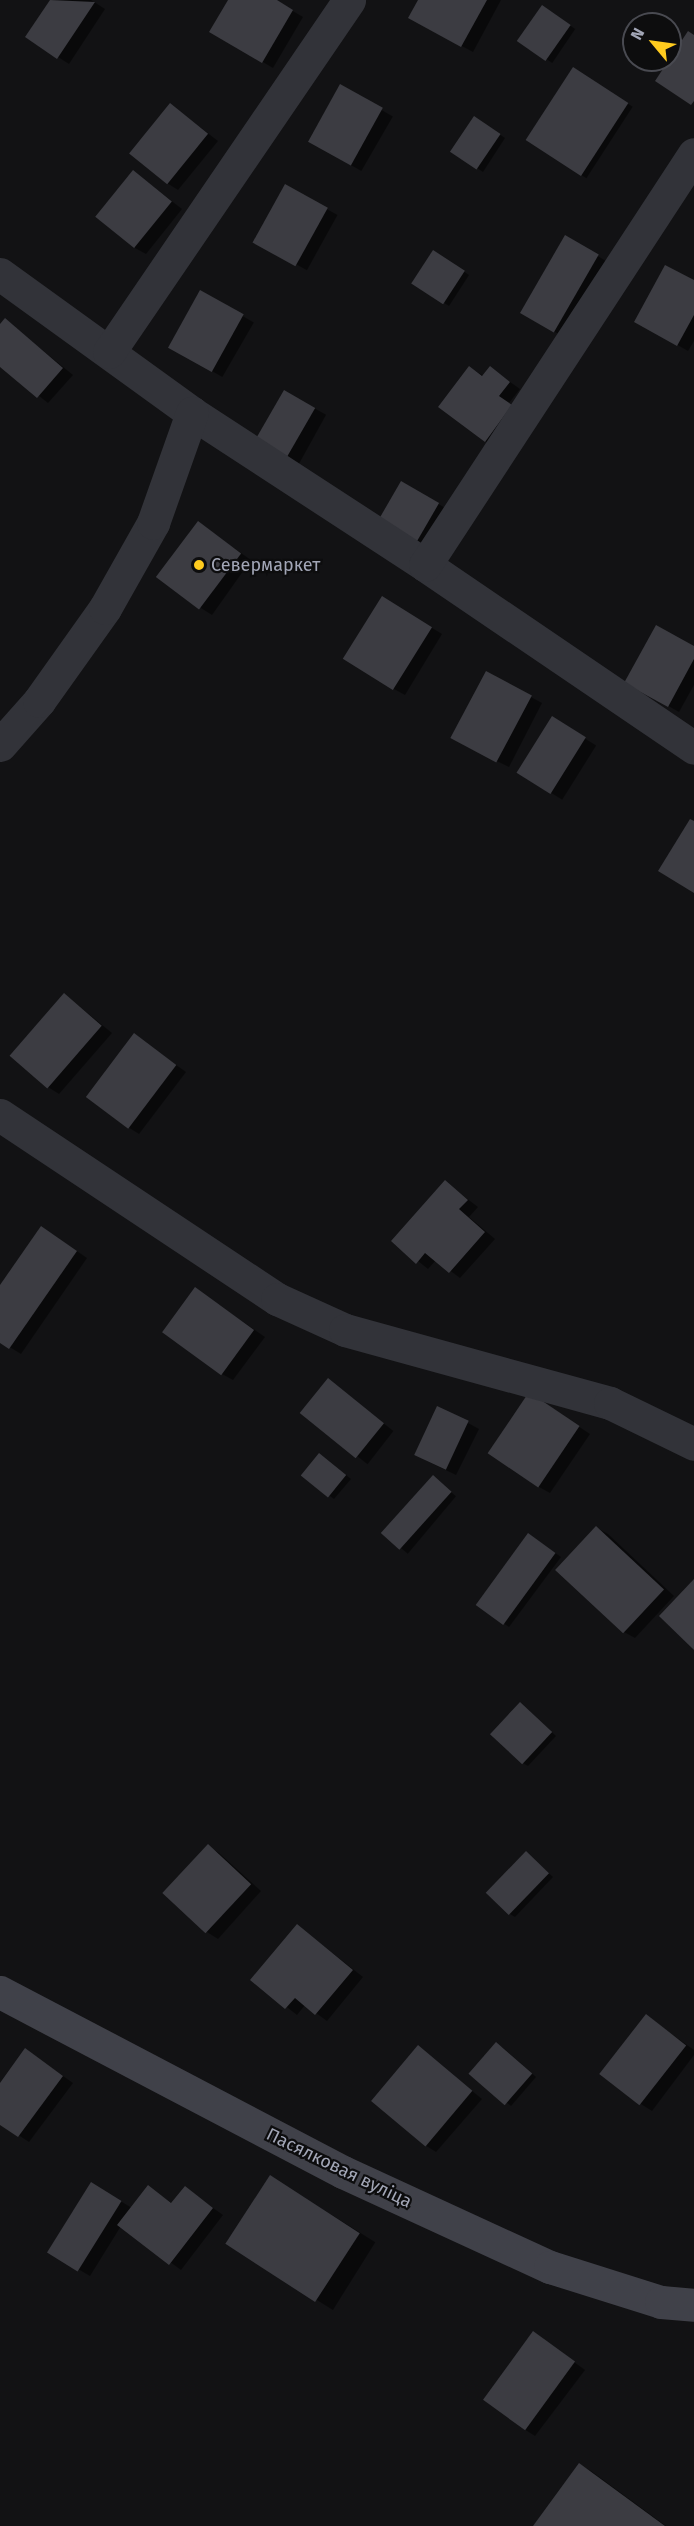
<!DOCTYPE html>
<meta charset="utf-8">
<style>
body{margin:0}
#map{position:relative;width:694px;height:2526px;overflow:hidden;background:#121214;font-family:"Fira Sans",sans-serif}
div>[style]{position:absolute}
.shadow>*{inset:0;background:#0007;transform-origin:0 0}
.building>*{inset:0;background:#3c3c42;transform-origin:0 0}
.street>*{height:33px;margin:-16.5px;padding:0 16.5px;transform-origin:16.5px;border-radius:16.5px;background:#323339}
.secondary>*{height:33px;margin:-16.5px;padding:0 16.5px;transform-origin:16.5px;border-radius:16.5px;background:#404149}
.dots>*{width:16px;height:16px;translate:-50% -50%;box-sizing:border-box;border:3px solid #0d0d0e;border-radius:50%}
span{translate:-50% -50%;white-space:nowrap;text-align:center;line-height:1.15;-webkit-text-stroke:4.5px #0d0d0e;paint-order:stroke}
.poi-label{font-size:18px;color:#a2a6b6}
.left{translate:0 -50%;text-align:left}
.street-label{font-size:18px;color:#a2a6b6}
.north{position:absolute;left:622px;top:12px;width:60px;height:60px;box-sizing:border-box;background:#0d0d0e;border:2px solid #494a51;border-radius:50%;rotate:299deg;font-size:16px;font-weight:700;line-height:24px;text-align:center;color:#a2a6b6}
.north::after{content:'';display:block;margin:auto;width:21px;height:27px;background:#ffcb1e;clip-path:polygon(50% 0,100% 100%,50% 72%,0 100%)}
</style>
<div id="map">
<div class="shadow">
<i style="clip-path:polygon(52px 0,91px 0,105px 9px,69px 64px,27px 37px)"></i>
<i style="clip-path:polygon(230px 0,274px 0,303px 17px,273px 68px,211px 31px)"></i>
<i style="clip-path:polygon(420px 0,501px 0,473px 52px,421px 24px)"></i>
<i style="left:547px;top:10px;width:34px;height:41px;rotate:34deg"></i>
<i style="left:579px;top:72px;width:64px;height:85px;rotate:33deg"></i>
<i style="left:340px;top:86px;width:61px;height:63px;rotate:30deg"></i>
<i style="clip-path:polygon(171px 105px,218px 141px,178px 190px,167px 183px)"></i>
<i style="clip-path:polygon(480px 121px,505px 138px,483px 172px,452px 151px)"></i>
<i style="clip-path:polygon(134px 172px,182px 209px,146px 254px,135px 248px)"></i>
<i style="left:285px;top:186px;width:60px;height:63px;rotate:29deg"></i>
<i style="left:566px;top:237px;width:50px;height:87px;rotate:31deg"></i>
<i style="clip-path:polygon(439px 255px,469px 275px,449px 306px,413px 283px)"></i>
<i style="clip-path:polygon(694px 282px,694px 341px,688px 351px,636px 321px)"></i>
<i style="left:201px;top:292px;width:61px;height:63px;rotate:30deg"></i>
<i style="clip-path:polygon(5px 320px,73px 375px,48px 403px,0 365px,0 326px)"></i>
<i style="clip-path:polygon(470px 368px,484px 376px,490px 368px,520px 389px,509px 403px,496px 447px,485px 441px)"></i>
<i style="left:285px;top:392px;width:47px;height:57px;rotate:29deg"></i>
<i style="left:402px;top:483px;width:54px;height:45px;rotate:30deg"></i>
<i style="clip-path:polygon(198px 523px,251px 560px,212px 615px,201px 608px)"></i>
<i style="clip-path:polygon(393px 604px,442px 634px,405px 695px,394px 689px)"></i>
<i style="clip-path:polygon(694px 648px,694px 685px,679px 712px,626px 682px)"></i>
<i style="clip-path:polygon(486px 673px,542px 703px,509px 767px,464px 745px)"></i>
<i style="left:552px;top:718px;width:52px;height:64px;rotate:32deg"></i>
<i style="clip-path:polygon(64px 994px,112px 1033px,59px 1094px,48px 1087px)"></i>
<i style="clip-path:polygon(134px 1035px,186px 1072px,139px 1134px,128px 1127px)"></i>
<i style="clip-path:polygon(445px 1182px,478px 1207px,469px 1217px,495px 1239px,460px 1278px,436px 1260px,428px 1269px,393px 1241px)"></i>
<i style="clip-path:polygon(52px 1234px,87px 1258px,21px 1354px,0 1341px,0 1287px)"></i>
<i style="clip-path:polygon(195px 1289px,265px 1337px,233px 1380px,222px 1374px)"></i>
<i style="left:328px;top:1380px;width:83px;height:42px;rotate:38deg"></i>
<i style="clip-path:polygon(540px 1401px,590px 1434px,550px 1493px,539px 1487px)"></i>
<i style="clip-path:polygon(468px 1423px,479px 1429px,456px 1475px,425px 1460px)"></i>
<i style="clip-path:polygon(325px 1458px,351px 1479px,334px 1499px,303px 1476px)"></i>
<i style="left:433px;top:1477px;width:30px;height:75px;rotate:40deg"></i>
<i style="clip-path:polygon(597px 1528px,608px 1534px,674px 1596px,635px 1638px,624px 1632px)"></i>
<i style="clip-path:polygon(534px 1538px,561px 1557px,509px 1627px,477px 1605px)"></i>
<i style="clip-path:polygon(521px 1704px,556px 1736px,528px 1766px,523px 1763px)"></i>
<i style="clip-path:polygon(208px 1846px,219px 1853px,261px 1891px,218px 1939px,207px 1932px)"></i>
<i style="clip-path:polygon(526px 1853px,553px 1877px,515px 1917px,510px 1914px)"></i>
<i style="clip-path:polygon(298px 1926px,363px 1977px,327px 2021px,305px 2005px,297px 2015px,252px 1980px)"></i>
<i style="clip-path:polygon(646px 2016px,694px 2050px,694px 2055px,652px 2111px,641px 2104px)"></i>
<i style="clip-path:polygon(418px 2047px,482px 2099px,436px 2152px,425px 2145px)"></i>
<i style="clip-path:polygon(502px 2047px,536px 2077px,511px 2106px,471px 2074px)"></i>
<i style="clip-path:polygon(36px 2057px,73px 2083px,29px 2142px,0 2123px,0 2085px)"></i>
<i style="left:271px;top:2177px;width:123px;height:80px;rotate:32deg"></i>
<i style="clip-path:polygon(148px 2187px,173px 2204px,185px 2188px,223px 2215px,181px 2270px,121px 2226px,90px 2276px,49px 2252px,102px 2190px,132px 2208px)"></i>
<i style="clip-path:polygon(534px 2333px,585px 2370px,535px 2436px,524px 2429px)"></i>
<i style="clip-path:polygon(580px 2465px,591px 2471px,666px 2526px,535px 2526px)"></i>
</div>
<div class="building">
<i style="clip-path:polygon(50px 0,95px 2px,57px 59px,25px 37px)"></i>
<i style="clip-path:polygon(228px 0,277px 0,293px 10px,262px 63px,209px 32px)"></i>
<i style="clip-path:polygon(418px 0,487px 0,461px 47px,408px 18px)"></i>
<i style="left:542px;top:5px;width:35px;height:44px;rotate:35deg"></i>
<i style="clip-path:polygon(688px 31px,694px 35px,694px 101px,691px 105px,655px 81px)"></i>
<i style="left:573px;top:67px;width:66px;height:87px;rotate:33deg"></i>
<i style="left:340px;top:84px;width:49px;height:66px;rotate:29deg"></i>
<i style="left:170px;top:103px;width:49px;height:65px;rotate:39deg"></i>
<i style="left:474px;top:116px;width:32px;height:43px;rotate:34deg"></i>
<i style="left:133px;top:170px;width:50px;height:60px;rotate:39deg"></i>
<i style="left:285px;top:184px;width:49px;height:67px;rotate:29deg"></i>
<i style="left:565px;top:235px;width:39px;height:90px;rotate:30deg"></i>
<i style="left:433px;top:250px;width:38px;height:40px;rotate:33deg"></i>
<i style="clip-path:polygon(665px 265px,694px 280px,694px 315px,677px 346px,634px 322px)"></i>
<i style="left:200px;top:290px;width:50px;height:66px;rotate:29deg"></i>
<i style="clip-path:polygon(5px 318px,63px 368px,37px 398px,0 367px,0 324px)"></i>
<i style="clip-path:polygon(469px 366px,482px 376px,490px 366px,510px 382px,499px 396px,512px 405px,485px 442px,438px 407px)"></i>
<i style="left:284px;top:390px;width:36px;height:60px;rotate:30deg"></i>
<i style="left:401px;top:481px;width:44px;height:48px;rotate:30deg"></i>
<i style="left:198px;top:521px;width:54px;height:70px;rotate:37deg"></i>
<i style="left:382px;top:596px;width:59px;height:74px;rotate:32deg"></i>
<i style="clip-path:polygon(656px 625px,694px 646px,694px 659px,668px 707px,624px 683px)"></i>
<i style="left:486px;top:671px;width:52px;height:76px;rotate:28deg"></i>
<i style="left:552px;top:716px;width:40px;height:67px;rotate:32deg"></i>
<i style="clip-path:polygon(690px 819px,694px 821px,694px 893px,658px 871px)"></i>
<i style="left:64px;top:993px;width:50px;height:83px;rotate:41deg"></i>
<i style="left:134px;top:1033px;width:53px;height:80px;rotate:37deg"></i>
<i style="clip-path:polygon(445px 1180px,468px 1200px,459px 1209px,485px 1232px,449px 1273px,425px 1253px,416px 1264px,391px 1241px)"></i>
<i style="clip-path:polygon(41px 1226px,77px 1251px,9px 1349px,0 1343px,0 1285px)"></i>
<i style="left:195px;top:1287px;width:73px;height:56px;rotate:36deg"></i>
<i style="left:328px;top:1378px;width:72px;height:45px;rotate:39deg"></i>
<i style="left:529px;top:1392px;width:61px;height:74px;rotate:34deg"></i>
<i style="left:437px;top:1406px;width:35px;height:54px;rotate:25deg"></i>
<i style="left:319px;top:1453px;width:35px;height:29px;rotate:39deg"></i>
<i style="left:433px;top:1475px;width:25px;height:78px;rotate:42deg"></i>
<i style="left:596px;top:1526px;width:93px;height:60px;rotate:43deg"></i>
<i style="left:528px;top:1533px;width:34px;height:89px;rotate:36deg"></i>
<i style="clip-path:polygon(694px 1579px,694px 1650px,659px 1616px)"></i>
<i style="left:520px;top:1702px;width:44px;height:44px;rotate:43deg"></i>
<i style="left:208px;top:1844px;width:59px;height:67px;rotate:43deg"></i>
<i style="left:526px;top:1851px;width:32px;height:58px;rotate:44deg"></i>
<i style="clip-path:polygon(297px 1924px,353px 1970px,315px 2015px,295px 1998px,285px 2009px,250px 1980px)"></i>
<i style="left:646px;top:2014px;width:51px;height:76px;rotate:38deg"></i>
<i style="left:496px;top:2042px;width:48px;height:42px;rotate:41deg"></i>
<i style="left:418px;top:2045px;width:71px;height:73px;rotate:40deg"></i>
<i style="clip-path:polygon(25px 2048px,63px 2076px,18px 2137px,0 2125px,0 2083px)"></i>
<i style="left:270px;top:2175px;width:107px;height:82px;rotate:33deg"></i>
<i style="left:91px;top:2182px;width:36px;height:83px;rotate:32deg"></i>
<i style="clip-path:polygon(148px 2185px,171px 2203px,185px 2186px,213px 2208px,169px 2265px,117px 2225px)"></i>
<i style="left:533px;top:2331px;width:52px;height:85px;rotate:36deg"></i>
<i style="clip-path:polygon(579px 2463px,665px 2526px,533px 2526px)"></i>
</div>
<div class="street">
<i style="left:0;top:274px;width:237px;rotate:35.9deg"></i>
<i style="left:192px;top:413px;width:278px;rotate:33.1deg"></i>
<i style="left:425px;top:565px;width:325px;rotate:34.2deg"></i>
<i style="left:109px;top:352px;width:426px;rotate:-55.7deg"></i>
<i style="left:425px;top:565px;width:491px;rotate:-56.8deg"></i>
<i style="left:0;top:745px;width:59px;rotate:-48.4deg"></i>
<i style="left:39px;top:701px;width:114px;rotate:-54.6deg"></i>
<i style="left:105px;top:608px;width:98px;rotate:-60.5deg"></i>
<i style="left:153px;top:523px;width:117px;rotate:-70.5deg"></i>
<i style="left:0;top:1115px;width:333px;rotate:33.6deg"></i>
<i style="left:277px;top:1299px;width:75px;rotate:24.5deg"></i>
<i style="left:345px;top:1330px;width:275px;rotate:15.4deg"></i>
<i style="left:610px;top:1403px;width:93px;rotate:26deg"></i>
</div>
<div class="secondary">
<i style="left:0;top:1992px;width:387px;rotate:27.7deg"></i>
<i style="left:343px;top:2172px;width:228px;rotate:24.7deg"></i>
<i style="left:550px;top:2267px;width:116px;rotate:17.5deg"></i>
<i style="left:661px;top:2302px;width:33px;rotate:5deg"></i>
</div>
<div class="dots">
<i style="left:199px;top:565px;background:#ffcb1e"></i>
</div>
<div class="poi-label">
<span class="left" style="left:211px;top:565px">Севермаркет</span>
</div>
<div class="street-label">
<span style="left:339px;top:2168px;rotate:26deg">Пасялковая вуліца</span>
</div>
<div class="north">N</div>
</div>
